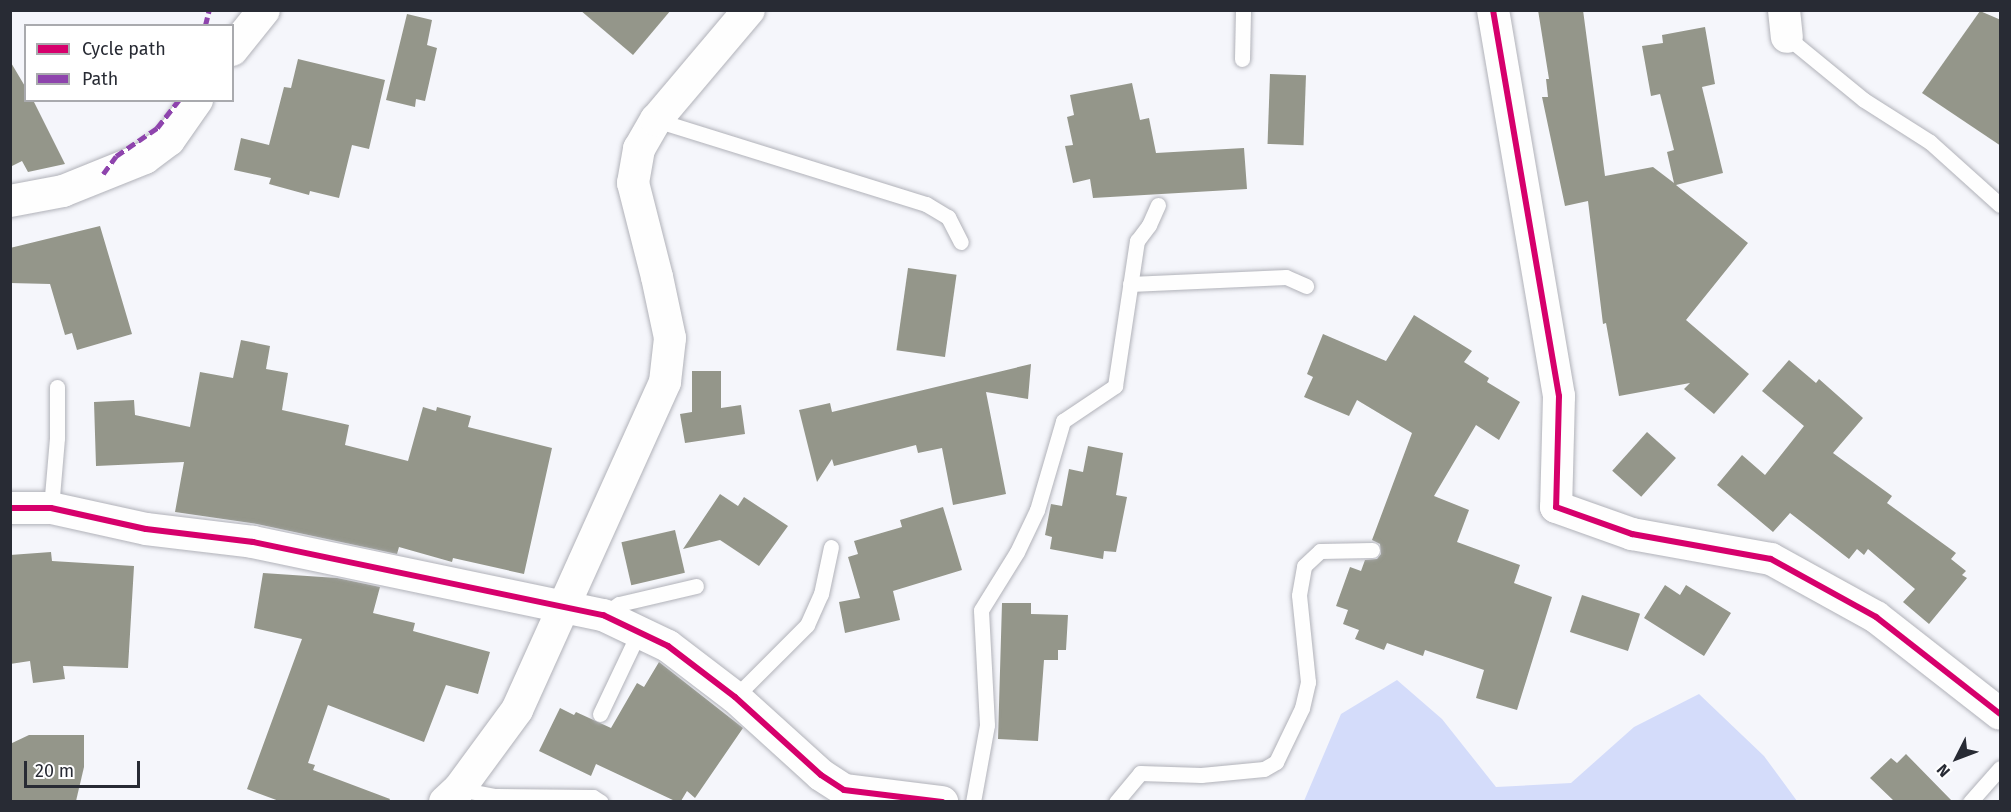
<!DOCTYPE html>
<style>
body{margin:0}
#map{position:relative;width:2011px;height:812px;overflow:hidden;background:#f5f6fb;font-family:"Fira Sans",sans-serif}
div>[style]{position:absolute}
.green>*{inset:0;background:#d4dcfa}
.building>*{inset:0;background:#94968a;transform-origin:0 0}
.roads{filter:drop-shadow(0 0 2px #b1b2b9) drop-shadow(0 0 2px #b1b2b9)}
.lane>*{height:15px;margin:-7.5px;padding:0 7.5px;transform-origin:7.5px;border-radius:7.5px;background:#fefefe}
.street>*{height:32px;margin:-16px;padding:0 16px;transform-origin:16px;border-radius:16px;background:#fefefe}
.quiet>*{height:4.5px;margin-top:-2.25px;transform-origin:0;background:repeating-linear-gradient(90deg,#8e44ad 0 9px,transparent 0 13.5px)}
.cycleway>*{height:6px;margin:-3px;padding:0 3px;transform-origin:3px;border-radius:3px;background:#d6006c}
span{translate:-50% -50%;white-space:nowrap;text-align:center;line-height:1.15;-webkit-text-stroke:6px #fff;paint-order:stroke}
.frame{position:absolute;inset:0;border:12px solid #282b34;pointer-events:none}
.legend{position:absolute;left:24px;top:24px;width:210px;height:78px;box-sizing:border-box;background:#fff;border:2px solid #a9aaae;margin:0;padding:8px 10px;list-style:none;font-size:18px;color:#282b34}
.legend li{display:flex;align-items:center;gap:12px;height:30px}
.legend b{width:30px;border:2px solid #a9aaae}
.north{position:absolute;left:1927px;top:728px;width:60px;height:60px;-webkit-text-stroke:4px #fff;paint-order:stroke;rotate:228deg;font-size:16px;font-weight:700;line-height:24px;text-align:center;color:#282b34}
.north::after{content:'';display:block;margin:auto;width:21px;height:27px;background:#282b34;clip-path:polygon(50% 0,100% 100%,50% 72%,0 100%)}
.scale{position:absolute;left:24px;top:761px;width:116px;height:27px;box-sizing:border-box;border:3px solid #282b34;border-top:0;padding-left:8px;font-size:18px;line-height:21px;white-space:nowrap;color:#282b34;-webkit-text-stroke:4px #fff;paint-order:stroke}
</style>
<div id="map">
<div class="green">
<i style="clip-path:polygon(1397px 680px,1442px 719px,1496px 787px,1571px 783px,1634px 727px,1699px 694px,1764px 756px,1797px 801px,1304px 801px,1341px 714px)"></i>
</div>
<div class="building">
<i style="clip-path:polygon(580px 10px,671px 10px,633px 55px)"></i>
<i style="clip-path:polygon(1538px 10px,1583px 10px,1605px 176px,1653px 167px,1674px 183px,1667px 152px,1674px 150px,1660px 94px,1651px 96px,1642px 46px,1663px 43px,1662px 35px,1705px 27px,1715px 84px,1702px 87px,1723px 173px,1676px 185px,1748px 243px,1686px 320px,1749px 374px,1714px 414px,1684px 389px,1690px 383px,1619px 396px,1606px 323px,1603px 324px,1588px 201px,1565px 206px,1542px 97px,1548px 97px,1546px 79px,1549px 79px)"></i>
<i style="clip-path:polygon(1980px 11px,2001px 20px,2001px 146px,1922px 93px)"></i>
<i style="clip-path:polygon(407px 14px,432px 20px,427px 45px,437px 48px,425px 101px,416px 99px,415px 107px,386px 100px)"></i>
<i style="clip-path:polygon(298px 59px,385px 80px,369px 149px,352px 145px,339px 198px,310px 191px,309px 195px,269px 184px,271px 178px,234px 170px,241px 138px,269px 145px,284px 87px,291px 88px)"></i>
<i style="clip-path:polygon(10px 61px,26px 88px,26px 100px,33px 100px,65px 164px,28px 172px,22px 161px,10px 167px)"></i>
<i style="left:1270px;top:74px;width:36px;height:70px;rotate:2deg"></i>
<i style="clip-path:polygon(1132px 83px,1140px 120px,1149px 118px,1156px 153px,1244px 148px,1247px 189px,1093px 198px,1090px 179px,1073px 183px,1065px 146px,1073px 145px,1067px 117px,1074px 115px,1070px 95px)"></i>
<i style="clip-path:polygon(100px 226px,132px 334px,77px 350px,72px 333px,65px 335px,50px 284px,10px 283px,10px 248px)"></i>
<i style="left:908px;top:268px;width:49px;height:83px;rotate:8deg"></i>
<i style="clip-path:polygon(1414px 315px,1472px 351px,1464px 362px,1489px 378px,1487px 382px,1520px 402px,1499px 440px,1476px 425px,1434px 496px,1469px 510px,1457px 542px,1520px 565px,1514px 583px,1552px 597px,1517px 710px,1476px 698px,1484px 670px,1425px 650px,1423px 656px,1387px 643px,1384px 650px,1355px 639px,1359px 630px,1343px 624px,1348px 610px,1336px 606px,1350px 567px,1361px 571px,1365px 560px,1377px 559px,1381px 554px,1380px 544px,1372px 540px,1412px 433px,1357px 400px,1349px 416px,1304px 397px,1313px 377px,1307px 374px,1323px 334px,1386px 361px)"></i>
<i style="clip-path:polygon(241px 340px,270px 346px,266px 369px,288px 373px,282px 410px,349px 425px,345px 445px,408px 461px,423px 407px,436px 411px,437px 407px,471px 416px,468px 427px,552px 448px,524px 574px,453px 558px,452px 562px,399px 547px,397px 554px,257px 524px,175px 512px,184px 462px,96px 466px,94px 402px,134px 400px,135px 415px,190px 427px,200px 372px,233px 378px)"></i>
<i style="clip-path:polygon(1789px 360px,1816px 383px,1819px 379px,1863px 418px,1833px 453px,1892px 496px,1887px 503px,1956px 553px,1951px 559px,1966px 571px,1962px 575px,1967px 578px,1929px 624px,1903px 602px,1915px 589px,1868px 549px,1864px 555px,1857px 549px,1849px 559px,1790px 513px,1773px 532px,1717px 485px,1742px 455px,1765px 475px,1804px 426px,1762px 391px)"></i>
<i style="clip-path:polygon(1031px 364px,1028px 399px,986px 392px,1006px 494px,953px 505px,942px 448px,918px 453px,916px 445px,834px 466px,832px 459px,817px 482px,799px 410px,830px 403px,832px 412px)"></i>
<i style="clip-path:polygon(692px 371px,721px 371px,721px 408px,741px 405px,745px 434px,685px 443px,680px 414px,692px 412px)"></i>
<i style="left:1647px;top:432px;width:39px;height:52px;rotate:42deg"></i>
<i style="clip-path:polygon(1088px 446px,1123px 453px,1116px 495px,1127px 497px,1116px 552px,1104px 551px,1103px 559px,1050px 549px,1052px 537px,1045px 535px,1051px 504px,1062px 506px,1069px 469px,1083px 472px)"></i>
<i style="clip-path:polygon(720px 494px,738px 506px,744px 497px,788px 526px,759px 566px,720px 540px,683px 549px)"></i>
<i style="clip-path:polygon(943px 507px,962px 570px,893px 591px,900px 620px,845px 633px,839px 602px,860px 598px,848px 557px,858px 554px,854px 541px,902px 527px,900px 520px)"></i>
<i style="left:675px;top:530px;width:44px;height:55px;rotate:77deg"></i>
<i style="clip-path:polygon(51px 552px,52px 561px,134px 566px,128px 668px,63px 666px,65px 679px,33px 683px,30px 661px,10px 664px,10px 555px)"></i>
<i style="clip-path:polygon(263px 573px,337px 578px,380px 587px,373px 613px,415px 623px,413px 631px,490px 652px,478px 694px,446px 685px,424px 742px,328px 705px,308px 763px,315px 765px,313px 770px,390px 799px,389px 801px,279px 801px,247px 789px,302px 639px,254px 628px)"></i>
<i style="clip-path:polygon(1665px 585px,1680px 595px,1686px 585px,1731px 613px,1704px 656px,1644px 618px)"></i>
<i style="left:1582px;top:595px;width:61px;height:39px;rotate:18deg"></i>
<i style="clip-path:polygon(1002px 603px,1031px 603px,1031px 614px,1068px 615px,1066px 650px,1058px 650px,1058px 660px,1044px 660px,1038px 741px,998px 739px)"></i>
<i style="clip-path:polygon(659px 662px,743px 728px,695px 798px,687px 791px,681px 801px,675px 801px,596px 764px,591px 776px,539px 751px,560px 708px,574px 715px,576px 712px,611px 728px,637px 683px,644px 687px)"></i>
<i style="clip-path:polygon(29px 735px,84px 735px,84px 767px,76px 801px,10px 801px,10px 744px)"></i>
<i style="clip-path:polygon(1906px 754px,1952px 801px,1894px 801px,1870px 778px,1891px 758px,1897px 763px)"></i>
</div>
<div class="roads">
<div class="lane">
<i style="left:1787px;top:37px;width:99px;rotate:39.3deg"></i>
<i style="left:1864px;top:100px;width:78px;rotate:32.5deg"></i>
<i style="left:1930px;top:142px;width:94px;rotate:42deg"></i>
<i style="left:1242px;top:59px;width:49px;rotate:-88.8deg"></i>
<i style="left:656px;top:120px;width:283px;rotate:17.3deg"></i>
<i style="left:926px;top:204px;width:26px;rotate:31deg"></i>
<i style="left:948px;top:217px;width:28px;rotate:63deg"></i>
<i style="left:1130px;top:284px;width:156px;rotate:-2.6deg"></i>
<i style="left:1286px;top:277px;width:22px;rotate:24deg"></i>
<i style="left:51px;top:508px;width:70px;rotate:-85.1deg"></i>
<i style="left:57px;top:438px;width:51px;rotate:-90deg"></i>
<i style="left:603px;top:615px;width:19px;rotate:-35deg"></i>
<i style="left:619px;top:604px;width:79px;rotate:-13.2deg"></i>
<i style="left:735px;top:697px;width:102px;rotate:-45deg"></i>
<i style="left:807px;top:625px;width:34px;rotate:-66deg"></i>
<i style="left:821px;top:594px;width:48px;rotate:-78deg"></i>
<i style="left:600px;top:714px;width:91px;rotate:-64.6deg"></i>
<i style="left:459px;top:789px;width:38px;rotate:11deg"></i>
<i style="left:496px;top:796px;width:97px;rotate:0.6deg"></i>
<i style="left:593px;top:797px;width:9px;rotate:32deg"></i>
<i style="left:973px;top:802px;width:78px;rotate:-79.7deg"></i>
<i style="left:987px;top:725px;width:115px;rotate:-93deg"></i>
<i style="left:981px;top:610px;width:68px;rotate:-58.2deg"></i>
<i style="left:1017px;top:552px;width:47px;rotate:-64.5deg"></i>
<i style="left:1037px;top:510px;width:93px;rotate:-73.7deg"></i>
<i style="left:1063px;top:421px;width:63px;rotate:-33.9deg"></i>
<i style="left:1115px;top:386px;width:147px;rotate:-81.4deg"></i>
<i style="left:1137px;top:241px;width:20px;rotate:-53deg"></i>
<i style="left:1149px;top:225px;width:22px;rotate:-66deg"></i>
<i style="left:1116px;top:802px;width:38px;rotate:-50deg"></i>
<i style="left:1140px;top:773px;width:61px;rotate:1.9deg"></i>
<i style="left:1201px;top:775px;width:63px;rotate:-5.4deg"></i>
<i style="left:1264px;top:769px;width:14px;rotate:-30deg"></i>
<i style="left:1276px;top:762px;width:60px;rotate:-64.3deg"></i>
<i style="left:1302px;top:708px;width:27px;rotate:-77deg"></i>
<i style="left:1308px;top:682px;width:87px;rotate:-95.9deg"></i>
<i style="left:1299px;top:595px;width:29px;rotate:-80deg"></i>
<i style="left:1304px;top:566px;width:22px;rotate:-43deg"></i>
<i style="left:1320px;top:551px;width:52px;rotate:-1.1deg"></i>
<i style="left:1970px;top:802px;width:45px;rotate:-48.6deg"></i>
</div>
<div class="street">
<i style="left:1493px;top:10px;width:392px;rotate:80.3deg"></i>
<i style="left:1559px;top:396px;width:111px;rotate:91.5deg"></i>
<i style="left:1556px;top:507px;width:81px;rotate:19.6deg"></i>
<i style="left:1632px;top:534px;width:141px;rotate:10.2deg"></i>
<i style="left:1771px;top:559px;width:120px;rotate:28.9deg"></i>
<i style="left:1876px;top:617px;width:157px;rotate:38deg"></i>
<i style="left:1784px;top:10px;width:27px;rotate:84deg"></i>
<i style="left:232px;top:50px;width:51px;rotate:-51.3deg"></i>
<i style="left:10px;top:201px;width:54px;rotate:-10.7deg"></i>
<i style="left:63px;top:191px;width:88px;rotate:-21.9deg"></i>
<i style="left:145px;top:158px;width:30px;rotate:-37deg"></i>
<i style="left:169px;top:140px;width:49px;rotate:-55deg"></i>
<i style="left:10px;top:508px;width:41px"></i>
<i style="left:51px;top:508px;width:97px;rotate:12.5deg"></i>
<i style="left:146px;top:529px;width:108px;rotate:6.9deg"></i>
<i style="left:253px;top:542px;width:358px;rotate:11.8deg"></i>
<i style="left:603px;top:615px;width:72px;rotate:25.5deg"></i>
<i style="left:668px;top:646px;width:84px;rotate:37.3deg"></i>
<i style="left:735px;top:697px;width:116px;rotate:42.2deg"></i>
<i style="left:821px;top:775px;width:27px;rotate:33deg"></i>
<i style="left:844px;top:790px;width:99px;rotate:7deg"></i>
<i style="left:445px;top:802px;width:19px;rotate:-43deg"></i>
<i style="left:459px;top:789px;width:98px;rotate:-53.7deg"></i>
<i style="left:517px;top:710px;width:360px;rotate:-65.7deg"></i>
<i style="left:665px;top:382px;width:44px;rotate:-83.5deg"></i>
<i style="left:670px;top:338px;width:62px;rotate:-102deg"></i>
<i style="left:657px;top:277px;width:97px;rotate:-104.3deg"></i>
<i style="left:633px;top:183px;width:35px;rotate:-80deg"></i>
<i style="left:639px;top:149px;width:34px;rotate:-60deg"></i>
<i style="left:656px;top:120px;width:144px;rotate:-49.8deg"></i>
</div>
</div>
<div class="quiet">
<i style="left:205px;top:26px;width:16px;rotate:-76deg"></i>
<i style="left:103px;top:174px;width:22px;rotate:-54deg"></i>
<i style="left:116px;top:156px;width:50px;rotate:-34.3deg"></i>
<i style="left:157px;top:128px;width:36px;rotate:-52deg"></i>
</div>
<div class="cycleway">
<i style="left:1493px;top:10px;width:392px;rotate:80.3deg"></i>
<i style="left:1559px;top:396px;width:111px;rotate:91.5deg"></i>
<i style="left:1556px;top:507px;width:81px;rotate:19.6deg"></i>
<i style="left:1632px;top:534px;width:141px;rotate:10.2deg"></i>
<i style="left:1771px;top:559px;width:120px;rotate:28.9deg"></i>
<i style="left:1876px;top:617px;width:157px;rotate:38deg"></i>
<i style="left:10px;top:508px;width:41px"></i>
<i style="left:51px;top:508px;width:97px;rotate:12.5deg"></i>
<i style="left:146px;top:529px;width:108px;rotate:6.9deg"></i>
<i style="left:253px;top:542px;width:358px;rotate:11.8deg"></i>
<i style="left:603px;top:615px;width:72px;rotate:25.5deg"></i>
<i style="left:668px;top:646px;width:84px;rotate:37.3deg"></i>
<i style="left:735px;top:697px;width:116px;rotate:42.2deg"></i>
<i style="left:821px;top:775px;width:27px;rotate:33deg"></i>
<i style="left:844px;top:790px;width:99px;rotate:7deg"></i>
</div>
<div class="frame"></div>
<ul class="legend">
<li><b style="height:8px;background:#d6006c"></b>Cycle path</li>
<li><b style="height:8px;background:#8e44ad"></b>Path</li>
</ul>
<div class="north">N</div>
<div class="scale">20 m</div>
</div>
